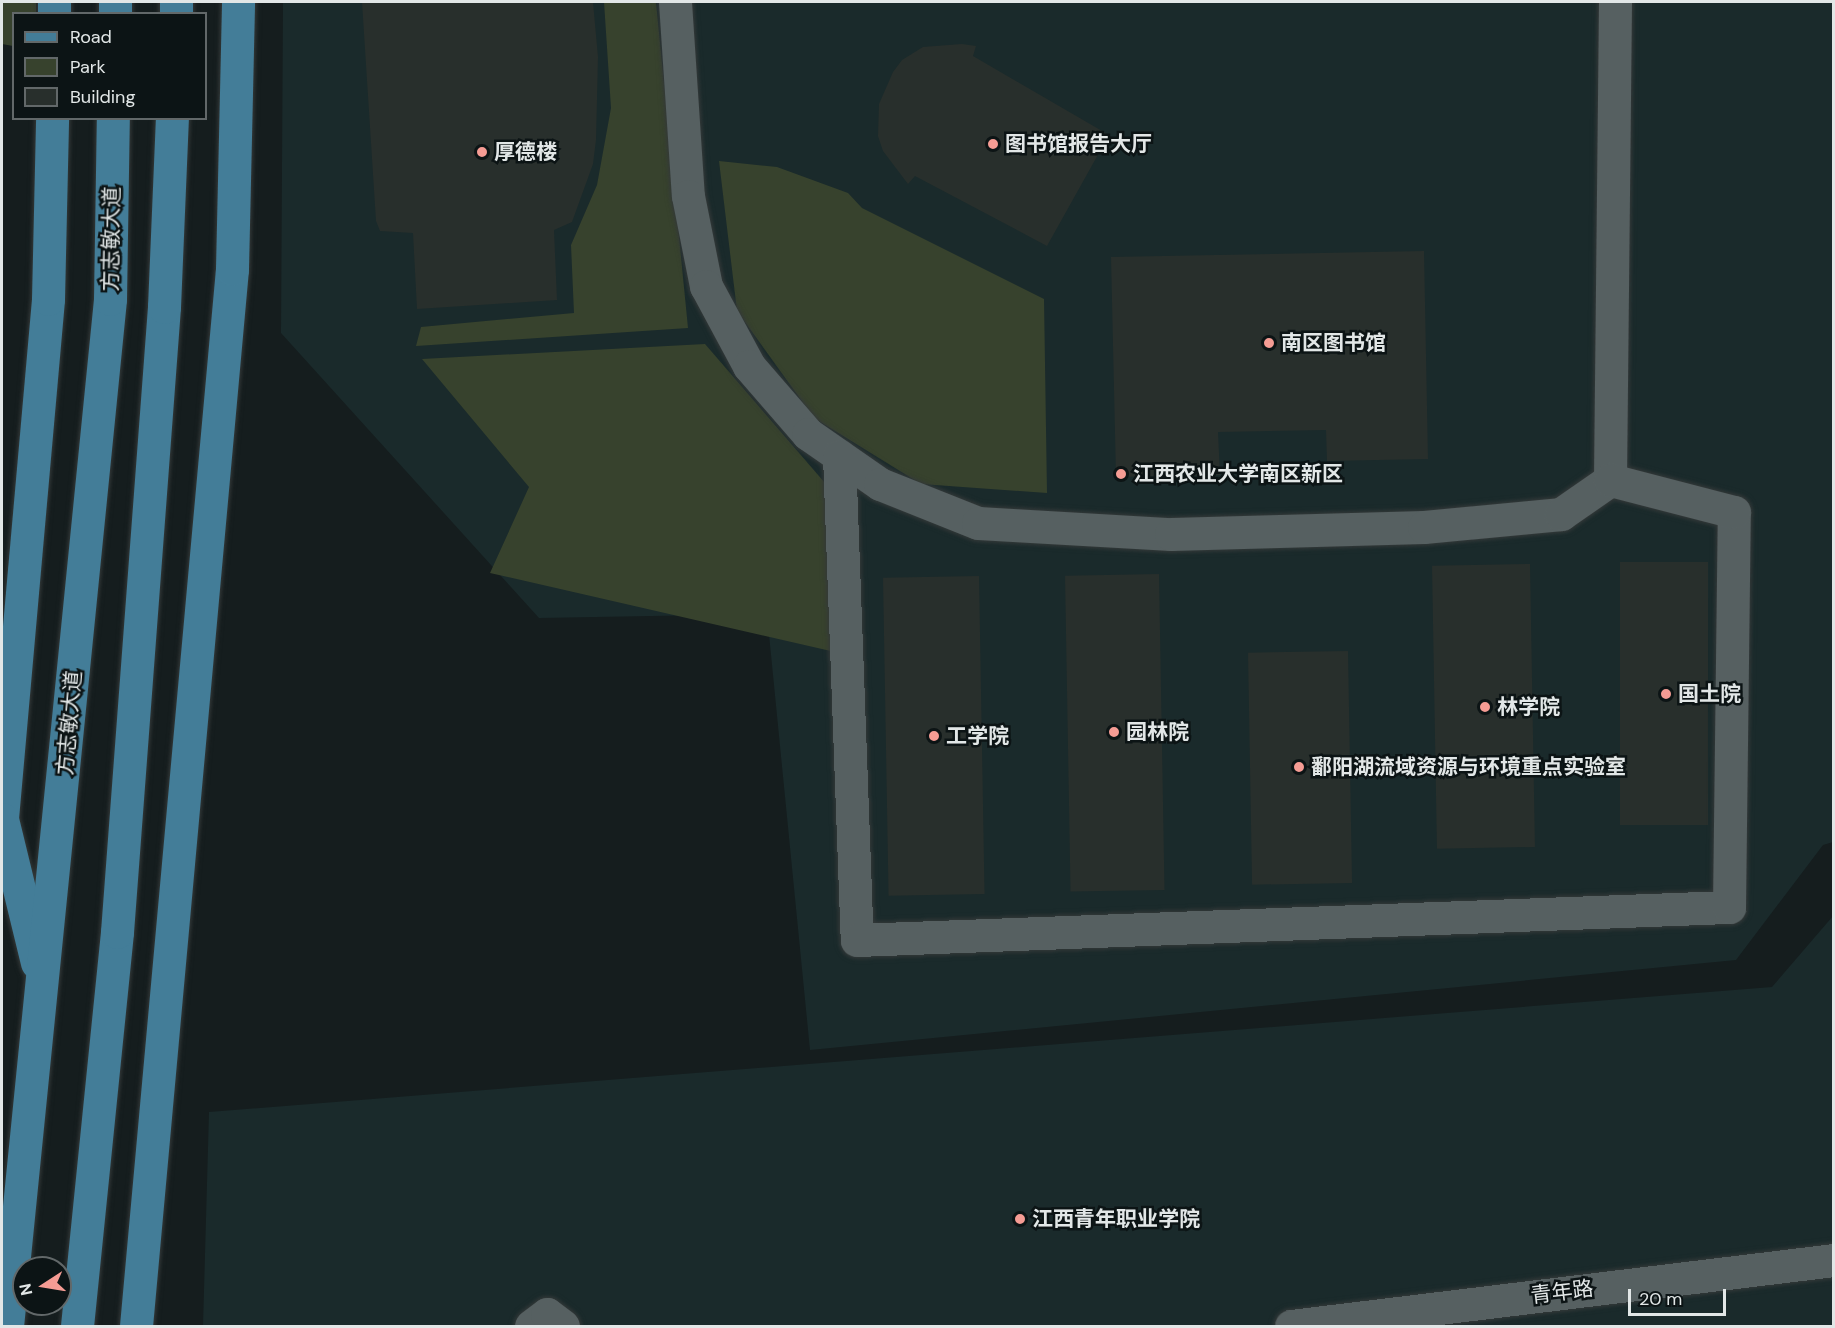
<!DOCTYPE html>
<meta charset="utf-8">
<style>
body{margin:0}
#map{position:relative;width:1835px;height:1328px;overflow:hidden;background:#151d1e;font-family:"DM Sans","Noto Sans SC",sans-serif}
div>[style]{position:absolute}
.built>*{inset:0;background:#1a2a2b}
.green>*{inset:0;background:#37422d}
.building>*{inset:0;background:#282f2c;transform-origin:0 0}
.roads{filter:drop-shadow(0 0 2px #343939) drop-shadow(0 0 2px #343939)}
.minor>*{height:33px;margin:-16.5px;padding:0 16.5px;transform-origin:16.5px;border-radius:16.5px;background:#566061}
.major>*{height:33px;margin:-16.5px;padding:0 16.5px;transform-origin:16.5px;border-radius:16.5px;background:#437d98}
.dots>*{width:16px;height:16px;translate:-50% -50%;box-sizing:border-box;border:3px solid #0c1415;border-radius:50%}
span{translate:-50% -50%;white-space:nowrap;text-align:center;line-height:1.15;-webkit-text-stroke:5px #0c1415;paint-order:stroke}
.poi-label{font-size:21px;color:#e2e7e7;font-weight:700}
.left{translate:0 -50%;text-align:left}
.street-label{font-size:21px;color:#e2e7e7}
.frame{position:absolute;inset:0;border:3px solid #e2e7e7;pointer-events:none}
.legend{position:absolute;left:12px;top:12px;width:195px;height:108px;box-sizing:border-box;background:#0c1415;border:2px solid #626869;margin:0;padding:8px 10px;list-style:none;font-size:18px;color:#e2e7e7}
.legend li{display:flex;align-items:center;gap:12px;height:30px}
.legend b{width:30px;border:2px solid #626869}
.north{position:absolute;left:12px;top:1256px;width:60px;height:60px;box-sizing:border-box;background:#0c1415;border:2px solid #626869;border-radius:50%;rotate:258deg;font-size:16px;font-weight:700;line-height:24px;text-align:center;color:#e2e7e7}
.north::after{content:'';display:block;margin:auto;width:21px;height:27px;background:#f59c94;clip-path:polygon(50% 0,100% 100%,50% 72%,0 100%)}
.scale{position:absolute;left:1628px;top:1289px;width:98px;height:27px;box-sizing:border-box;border:3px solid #e2e7e7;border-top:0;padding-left:8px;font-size:18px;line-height:21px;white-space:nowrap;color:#e2e7e7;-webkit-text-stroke:4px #0c1415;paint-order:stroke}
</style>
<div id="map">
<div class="built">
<i style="clip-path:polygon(283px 2px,1833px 2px,1833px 842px,1823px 845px,1736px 960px,810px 1050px,767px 614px,539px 618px,281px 333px)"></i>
<i style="clip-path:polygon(1833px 916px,1833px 1326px,203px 1326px,209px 1112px,1772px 987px)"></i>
</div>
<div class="green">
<i style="clip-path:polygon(2px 2px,36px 2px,36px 13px,14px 14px,13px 46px,2px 44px)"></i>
<i style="clip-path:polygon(604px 2px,656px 2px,688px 328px,416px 346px,421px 327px,574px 313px,571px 245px,597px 185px,611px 108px)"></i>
<i style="clip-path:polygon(719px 161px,777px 167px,848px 193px,862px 208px,1044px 299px,1047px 493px,921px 484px,814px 418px,737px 311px)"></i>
<i style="clip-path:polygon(705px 344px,825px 483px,835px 652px,490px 573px,529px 487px,422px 359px)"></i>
</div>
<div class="building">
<i style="clip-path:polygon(362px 2px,593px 2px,598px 57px,596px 140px,593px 164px,572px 222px,554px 230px,557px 300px,417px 309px,413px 233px,380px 231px,376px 221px)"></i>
<i style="clip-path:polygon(962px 44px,976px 46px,973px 56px,1109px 135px,1047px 246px,915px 176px,908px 184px,883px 151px,878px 136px,879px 104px,893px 72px,902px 60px,923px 47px)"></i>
<i style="clip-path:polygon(1424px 251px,1428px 459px,1327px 461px,1326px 430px,1218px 432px,1220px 475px,1116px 477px,1111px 257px)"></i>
<i style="left:1708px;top:562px;width:263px;height:88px;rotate:90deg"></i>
<i style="left:1530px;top:564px;width:283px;height:98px;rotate:89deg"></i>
<i style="left:1159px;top:574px;width:316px;height:94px;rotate:89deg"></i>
<i style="left:979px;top:576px;width:318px;height:96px;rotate:89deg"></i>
<i style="left:1348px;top:651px;width:232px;height:100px;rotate:89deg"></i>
</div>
<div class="roads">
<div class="minor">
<i style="left:675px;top:2px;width:194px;rotate:86.2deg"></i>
<i style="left:688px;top:196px;width:92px;rotate:78.7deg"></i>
<i style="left:706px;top:286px;width:91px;rotate:61.7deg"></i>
<i style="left:749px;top:366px;width:90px;rotate:49.1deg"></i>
<i style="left:808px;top:434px;width:88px;rotate:34.8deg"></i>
<i style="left:880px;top:484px;width:105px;rotate:21.7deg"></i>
<i style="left:978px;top:523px;width:193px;rotate:3.3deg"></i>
<i style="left:1171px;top:534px;width:253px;rotate:-1.6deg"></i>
<i style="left:1424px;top:527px;width:138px;rotate:-5.4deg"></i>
<i style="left:1561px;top:514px;width:60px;rotate:-34.8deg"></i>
<i style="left:1610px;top:480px;width:478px;rotate:-89.4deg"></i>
<i style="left:839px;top:456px;width:484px;rotate:87.9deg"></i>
<i style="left:857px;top:940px;width:873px;rotate:-2.17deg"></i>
<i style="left:1729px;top:907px;width:395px;rotate:-89.3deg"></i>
<i style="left:1734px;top:512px;width:128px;rotate:-165.5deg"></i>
<i style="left:531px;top:1326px;width:20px;rotate:-37deg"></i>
<i style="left:547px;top:1314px;width:20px;rotate:37deg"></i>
<i style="left:1291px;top:1326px;width:547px;rotate:-6.93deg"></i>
</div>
<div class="major">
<i style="left:54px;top:14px;width:12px;rotate:-90deg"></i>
<i style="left:115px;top:14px;width:12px;rotate:-90deg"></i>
<i style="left:176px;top:14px;width:12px;rotate:-90deg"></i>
<i style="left:2px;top:818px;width:521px;rotate:-84.93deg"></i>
<i style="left:48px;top:299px;width:181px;rotate:-88.7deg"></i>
<i style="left:2px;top:819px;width:148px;rotate:76.3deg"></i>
<i style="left:7px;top:1326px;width:1032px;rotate:-84.27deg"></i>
<i style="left:110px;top:299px;width:181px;rotate:-89.1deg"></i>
<i style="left:77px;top:1326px;width:396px;rotate:-84.2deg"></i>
<i style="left:117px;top:932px;width:627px;rotate:-85.7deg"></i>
<i style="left:164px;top:307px;width:189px;rotate:-87.6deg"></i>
<i style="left:136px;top:1326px;width:1061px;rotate:-84.81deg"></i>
<i style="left:232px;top:269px;width:267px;rotate:-88.7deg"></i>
</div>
</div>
<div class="dots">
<i style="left:993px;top:144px;background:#f59c94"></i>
<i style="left:482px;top:152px;background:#f59c94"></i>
<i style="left:1269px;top:343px;background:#f59c94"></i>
<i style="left:1121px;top:474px;background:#f59c94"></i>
<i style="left:1666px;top:694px;background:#f59c94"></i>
<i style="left:1485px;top:707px;background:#f59c94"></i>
<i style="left:1114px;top:732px;background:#f59c94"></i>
<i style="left:934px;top:736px;background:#f59c94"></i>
<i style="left:1299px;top:767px;background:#f59c94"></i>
<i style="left:1020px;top:1219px;background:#f59c94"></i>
</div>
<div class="poi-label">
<span class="left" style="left:1005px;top:144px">图书馆报告大厅</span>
<span class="left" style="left:494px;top:152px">厚德楼</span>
<span class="left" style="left:1281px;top:343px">南区图书馆</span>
<span class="left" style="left:1133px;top:474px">江西农业大学南区新区</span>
<span class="left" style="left:1678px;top:694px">国土院</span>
<span class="left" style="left:1497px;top:707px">林学院</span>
<span class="left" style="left:1126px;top:732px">园林院</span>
<span class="left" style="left:946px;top:736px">工学院</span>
<span class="left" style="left:1311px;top:767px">鄱阳湖流域资源与环境重点实验室</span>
<span class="left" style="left:1032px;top:1219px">江西青年职业学院</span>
</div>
<div class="street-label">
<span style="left:111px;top:239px;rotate:-89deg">方志敏大道</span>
<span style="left:69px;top:723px;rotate:-85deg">方志敏大道</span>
<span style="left:1562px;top:1292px;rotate:-7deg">青年路</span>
</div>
<div class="frame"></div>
<ul class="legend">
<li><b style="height:8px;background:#437d98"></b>Road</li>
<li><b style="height:16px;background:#37422d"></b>Park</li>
<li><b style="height:16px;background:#282f2c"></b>Building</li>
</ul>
<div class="north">N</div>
<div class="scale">20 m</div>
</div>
